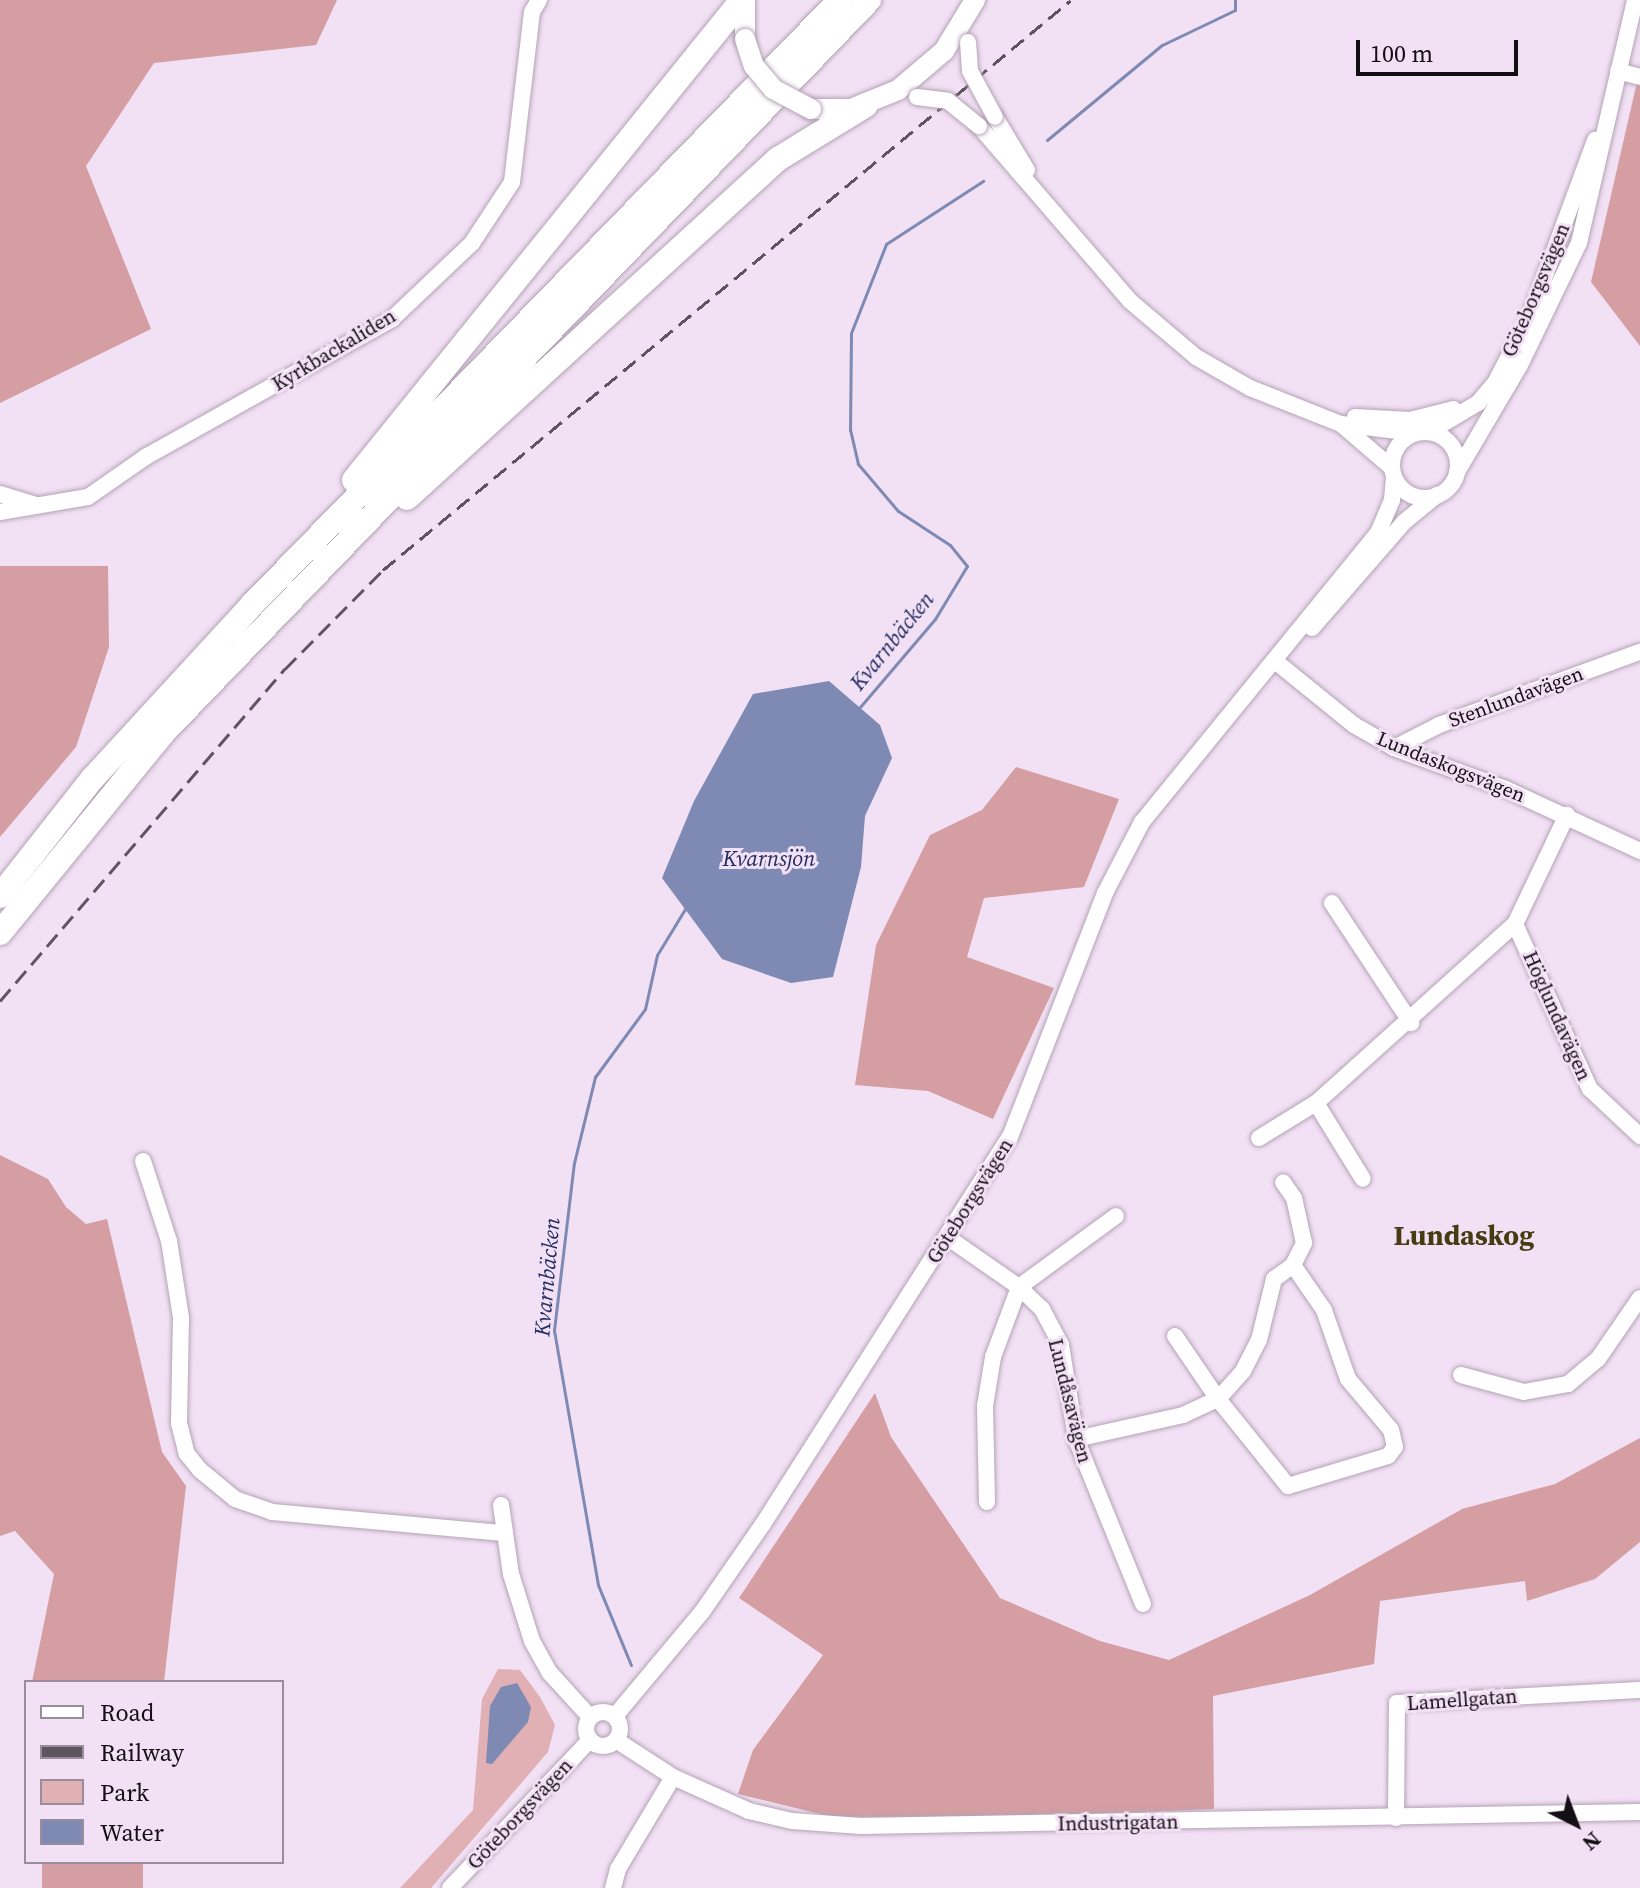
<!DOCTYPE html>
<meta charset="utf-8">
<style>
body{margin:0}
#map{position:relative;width:1640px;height:1888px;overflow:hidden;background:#f2e0f4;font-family:"Source Serif 4",serif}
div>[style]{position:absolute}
.green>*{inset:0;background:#e0b0b4}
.forest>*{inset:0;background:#d49ea2;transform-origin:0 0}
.water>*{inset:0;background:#7e8ab4}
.stream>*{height:3px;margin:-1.5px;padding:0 1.5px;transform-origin:1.5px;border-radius:1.5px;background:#7e8ab4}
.roads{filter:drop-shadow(0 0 2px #b4a3b6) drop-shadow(0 0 2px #b4a3b6)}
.minor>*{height:16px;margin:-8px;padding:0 8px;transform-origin:8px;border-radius:8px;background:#fff}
.minor>.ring{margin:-8px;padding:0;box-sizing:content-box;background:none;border:16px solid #fff;border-radius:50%}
.major>*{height:20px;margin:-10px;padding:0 10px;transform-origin:10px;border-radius:10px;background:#fff}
.highway>*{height:24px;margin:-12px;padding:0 12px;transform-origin:12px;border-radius:12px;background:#fff}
.rail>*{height:3px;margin-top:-1.5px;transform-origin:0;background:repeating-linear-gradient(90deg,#5e5460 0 16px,transparent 0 24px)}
.bridges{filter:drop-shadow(0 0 2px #b4a3b6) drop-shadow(0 0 2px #b4a3b6)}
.minor-bridge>*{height:16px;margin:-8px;padding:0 8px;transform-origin:8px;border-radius:8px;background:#fff}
.major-bridge>*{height:20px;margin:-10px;padding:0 10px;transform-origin:10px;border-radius:10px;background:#fff}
span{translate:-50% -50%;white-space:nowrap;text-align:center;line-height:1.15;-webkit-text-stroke:6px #f2e0f4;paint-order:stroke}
.street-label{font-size:20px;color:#140e15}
.water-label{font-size:22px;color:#222d61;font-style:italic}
.district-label{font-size:28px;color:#483b12;font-weight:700}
.legend{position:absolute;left:24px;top:1680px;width:260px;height:184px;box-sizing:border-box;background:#f2e0f4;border:2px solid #998c9b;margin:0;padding:10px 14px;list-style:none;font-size:24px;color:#140e15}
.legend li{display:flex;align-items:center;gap:16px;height:40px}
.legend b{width:40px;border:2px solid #998c9b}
.north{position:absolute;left:1536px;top:1784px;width:80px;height:80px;-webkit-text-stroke:6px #f2e0f4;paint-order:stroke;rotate:138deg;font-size:22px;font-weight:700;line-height:32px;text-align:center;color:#140e15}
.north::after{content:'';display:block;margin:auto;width:28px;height:36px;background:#140e15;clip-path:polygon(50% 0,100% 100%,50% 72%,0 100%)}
.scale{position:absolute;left:1356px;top:40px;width:162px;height:36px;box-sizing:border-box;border:4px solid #140e15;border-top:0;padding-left:10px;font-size:24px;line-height:28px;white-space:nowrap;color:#140e15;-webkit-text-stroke:6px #f2e0f4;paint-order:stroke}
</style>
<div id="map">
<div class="green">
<i style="clip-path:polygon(498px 1669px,520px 1670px,540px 1697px,555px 1725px,548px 1752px,431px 1888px,400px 1888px,473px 1810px,482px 1699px)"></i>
</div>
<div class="forest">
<i style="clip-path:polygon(0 0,337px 0,316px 45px,154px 63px,86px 166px,151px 329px,0 403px)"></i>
<i style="clip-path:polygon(1640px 69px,1640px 346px,1591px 282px)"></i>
<i style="clip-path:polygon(0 566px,108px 566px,109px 647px,76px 747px,0 837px)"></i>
<i style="clip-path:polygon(1016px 767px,1119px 799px,1084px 887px,984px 898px,967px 957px,1054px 988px,993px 1119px,928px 1091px,855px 1085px,876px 945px,930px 835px,982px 810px)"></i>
<i style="clip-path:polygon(0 1155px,48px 1179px,66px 1207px,86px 1224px,107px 1219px,162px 1452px,186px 1486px,164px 1682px,32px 1682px,54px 1574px,15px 1531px,0 1536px)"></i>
<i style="clip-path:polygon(875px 1393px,891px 1437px,1000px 1598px,1100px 1641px,1169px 1660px,1310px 1595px,1462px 1509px,1555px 1484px,1640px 1438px,1640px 1542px,1595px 1579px,1527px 1601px,1525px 1581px,1380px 1601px,1374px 1664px,1213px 1696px,1214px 1809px,1055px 1816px,832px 1817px,738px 1794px,753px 1750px,823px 1655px,739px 1598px)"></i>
<i style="left:42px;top:1862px;width:101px;height:26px"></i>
</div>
<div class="water">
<i style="clip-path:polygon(829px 681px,880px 725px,892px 758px,865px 816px,861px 867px,833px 977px,791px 983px,722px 959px,662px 878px,694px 801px,753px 694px)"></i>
<i style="clip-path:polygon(517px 1683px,531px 1707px,528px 1722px,492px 1764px,486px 1763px,490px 1706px,501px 1687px)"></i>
</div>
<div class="stream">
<i style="left:1047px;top:140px;width:149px;rotate:-39.6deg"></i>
<i style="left:1162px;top:45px;width:81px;rotate:-25.6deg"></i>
<i style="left:1235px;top:10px;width:10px;rotate:-90deg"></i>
<i style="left:860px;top:707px;width:116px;rotate:-49.6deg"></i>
<i style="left:935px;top:619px;width:62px;rotate:-58.9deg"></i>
<i style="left:967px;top:566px;width:27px;rotate:-129deg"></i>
<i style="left:950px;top:545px;width:62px;rotate:-146.8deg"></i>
<i style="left:898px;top:511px;width:62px;rotate:-130.4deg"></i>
<i style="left:858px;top:464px;width:35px;rotate:-103deg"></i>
<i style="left:850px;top:430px;width:97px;rotate:-89.4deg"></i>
<i style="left:851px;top:333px;width:96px;rotate:-68.5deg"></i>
<i style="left:886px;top:244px;width:116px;rotate:-33deg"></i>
<i style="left:631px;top:1665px;width:87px;rotate:-112.4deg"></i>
<i style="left:598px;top:1585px;width:259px;rotate:-99.8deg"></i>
<i style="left:554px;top:1330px;width:168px;rotate:-83.2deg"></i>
<i style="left:574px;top:1163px;width:89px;rotate:-76.3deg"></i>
<i style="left:595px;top:1077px;width:84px;rotate:-53.7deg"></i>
<i style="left:645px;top:1009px;width:55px;rotate:-77.5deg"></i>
<i style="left:657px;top:955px;width:54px;rotate:-58.7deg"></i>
</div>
<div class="roads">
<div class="minor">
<i style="left:1618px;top:71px;width:23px;rotate:15deg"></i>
<i style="left:995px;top:117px;width:62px;rotate:58.9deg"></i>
<i style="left:979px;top:126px;width:231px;rotate:49.2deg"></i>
<i style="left:1130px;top:301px;width:87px;rotate:40.3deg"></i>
<i style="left:1196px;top:357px;width:62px;rotate:29.9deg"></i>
<i style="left:1250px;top:388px;width:98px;rotate:21.6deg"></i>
<i style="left:1341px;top:424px;width:73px;rotate:7.1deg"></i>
<i style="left:1355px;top:417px;width:55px;rotate:3.1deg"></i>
<i style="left:1410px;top:420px;width:45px;rotate:-14deg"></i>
<i style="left:1342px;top:425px;width:66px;rotate:40.7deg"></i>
<i style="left:1429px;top:432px;width:57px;rotate:-30.6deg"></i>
<i style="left:1478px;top:403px;width:26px;rotate:-50deg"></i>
<i style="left:1495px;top:383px;width:76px;rotate:-62.4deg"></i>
<i style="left:1530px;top:316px;width:188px;rotate:-69.7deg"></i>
<i class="ring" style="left:1392px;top:432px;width:50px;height:50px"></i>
<i style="left:1457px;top:472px;width:124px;rotate:-59.5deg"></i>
<i style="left:1520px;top:365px;width:136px;rotate:-64.2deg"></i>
<i style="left:1579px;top:243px;width:249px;rotate:-77deg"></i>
<i style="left:0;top:494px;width:39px;rotate:17deg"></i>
<i style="left:0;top:512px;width:89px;rotate:-9.7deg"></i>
<i style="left:88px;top:497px;width:72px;rotate:-34.8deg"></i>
<i style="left:147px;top:456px;width:281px;rotate:-29.2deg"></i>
<i style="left:392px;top:319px;width:110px;rotate:-43.5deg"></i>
<i style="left:472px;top:243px;width:73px;rotate:-56.7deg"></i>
<i style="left:512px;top:182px;width:171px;rotate:-83.3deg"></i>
<i style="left:532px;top:12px;width:14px;rotate:-60deg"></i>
<i style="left:1312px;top:628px;width:140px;rotate:-49deg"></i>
<i style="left:1404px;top:522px;width:43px;rotate:-39.3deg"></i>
<i style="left:1275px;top:661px;width:102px;rotate:39deg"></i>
<i style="left:1354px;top:725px;width:46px;rotate:29.9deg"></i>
<i style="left:1394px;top:748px;width:119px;rotate:20.1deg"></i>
<i style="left:1506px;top:789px;width:148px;rotate:24.8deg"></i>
<i style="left:1394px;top:748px;width:51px;rotate:-27.1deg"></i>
<i style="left:1439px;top:725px;width:214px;rotate:-20deg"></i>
<i style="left:1332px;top:903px;width:144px;rotate:56.6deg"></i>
<i style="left:1515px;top:924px;width:181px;rotate:65.6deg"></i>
<i style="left:1590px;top:1089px;width:69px;rotate:43.2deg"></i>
<i style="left:1316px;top:1103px;width:89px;rotate:58.3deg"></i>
<i style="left:1259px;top:1138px;width:67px;rotate:-31.6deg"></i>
<i style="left:1316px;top:1103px;width:268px;rotate:-42deg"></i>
<i style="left:1515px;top:924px;width:121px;rotate:-64.5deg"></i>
<i style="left:143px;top:1161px;width:84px;rotate:72deg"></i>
<i style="left:169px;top:1241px;width:78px;rotate:81.1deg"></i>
<i style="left:181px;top:1318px;width:105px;rotate:91.1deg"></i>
<i style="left:179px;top:1423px;width:32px;rotate:76deg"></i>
<i style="left:187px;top:1454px;width:21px;rotate:51deg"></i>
<i style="left:200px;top:1470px;width:45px;rotate:39.6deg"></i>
<i style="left:235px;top:1499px;width:39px;rotate:19deg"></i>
<i style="left:272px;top:1512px;width:233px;rotate:5.2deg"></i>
<i style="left:947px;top:1237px;width:88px;rotate:34.8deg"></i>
<i style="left:1019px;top:1287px;width:32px;rotate:44deg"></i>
<i style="left:1042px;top:1309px;width:41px;rotate:62.2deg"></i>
<i style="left:1061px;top:1345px;width:95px;rotate:80.9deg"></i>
<i style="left:1076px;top:1439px;width:178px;rotate:67.9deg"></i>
<i style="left:1175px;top:1336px;width:76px;rotate:55.7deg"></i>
<i style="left:1218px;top:1399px;width:112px;rotate:51.2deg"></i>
<i style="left:1288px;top:1486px;width:104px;rotate:-16.7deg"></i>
<i style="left:1388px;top:1456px;width:11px;rotate:-52deg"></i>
<i style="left:1395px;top:1447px;width:17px;rotate:-103deg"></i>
<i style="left:1391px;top:1430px;width:67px;rotate:-130.1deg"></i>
<i style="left:1348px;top:1379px;width:73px;rotate:-109.2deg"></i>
<i style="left:1324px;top:1310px;width:55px;rotate:-124.6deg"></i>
<i style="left:1461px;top:1375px;width:65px;rotate:15.1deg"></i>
<i style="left:1524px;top:1392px;width:45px;rotate:-10.3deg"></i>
<i style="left:1568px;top:1384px;width:39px;rotate:-40deg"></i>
<i style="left:1598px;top:1359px;width:74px;rotate:-55.5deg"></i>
<i style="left:1076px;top:1439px;width:110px;rotate:-12.6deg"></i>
<i style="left:1183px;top:1415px;width:38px;rotate:-25deg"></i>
<i style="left:1218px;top:1399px;width:38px;rotate:-48deg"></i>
<i style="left:1243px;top:1371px;width:35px;rotate:-63deg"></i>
<i style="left:1259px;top:1340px;width:63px;rotate:-76.2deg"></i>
<i style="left:1274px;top:1279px;width:24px;rotate:-36deg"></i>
<i style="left:1293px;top:1265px;width:25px;rotate:-63deg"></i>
<i style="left:1304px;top:1243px;width:46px;rotate:-102.5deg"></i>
<i style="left:1294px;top:1198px;width:19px;rotate:-125deg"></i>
<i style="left:987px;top:1502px;width:96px;rotate:-91.2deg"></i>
<i style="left:985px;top:1406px;width:50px;rotate:-80.7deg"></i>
<i style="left:993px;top:1357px;width:75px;rotate:-69.6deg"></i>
<i style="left:1019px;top:1287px;width:120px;rotate:-36.2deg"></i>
<i style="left:501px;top:1505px;width:70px;rotate:81.8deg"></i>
<i style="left:511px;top:1574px;width:70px;rotate:72.6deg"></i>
<i style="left:532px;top:1641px;width:37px;rotate:61deg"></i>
<i style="left:550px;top:1673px;width:59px;rotate:47.7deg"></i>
<i class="ring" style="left:586px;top:1712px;width:18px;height:18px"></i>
<i style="left:615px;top:1716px;width:136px;rotate:-50.1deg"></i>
<i style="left:702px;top:1612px;width:107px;rotate:-55.3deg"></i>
<i style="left:763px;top:1524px;width:459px;rotate:-57.5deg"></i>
<i style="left:1010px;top:1137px;width:262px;rotate:-68.7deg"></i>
<i style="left:1105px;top:893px;width:80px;rotate:-62.5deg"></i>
<i style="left:1142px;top:822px;width:373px;rotate:-50.8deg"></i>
<i style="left:1378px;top:533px;width:36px;rotate:-67deg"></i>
<i style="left:1392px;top:500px;width:22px;rotate:-85deg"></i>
<i style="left:616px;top:1740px;width:68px;rotate:33deg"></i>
<i style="left:673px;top:1777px;width:83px;rotate:24.1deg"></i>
<i style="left:749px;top:1811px;width:44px;rotate:13.1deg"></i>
<i style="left:792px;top:1821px;width:69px;rotate:4.1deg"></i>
<i style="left:861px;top:1826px;width:779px;rotate:-1.03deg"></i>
<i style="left:1396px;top:1818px;width:115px;rotate:-89.5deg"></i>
<i style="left:1397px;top:1703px;width:243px;rotate:-3.1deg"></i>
<i style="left:450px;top:1888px;width:204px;rotate:-46.6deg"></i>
<i style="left:613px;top:1888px;width:20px;rotate:-75deg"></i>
<i style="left:618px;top:1869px;width:107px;rotate:-59.1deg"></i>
</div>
<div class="major">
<i style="left:745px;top:39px;width:39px;rotate:-90deg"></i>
<i style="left:811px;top:109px;width:40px"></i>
<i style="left:851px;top:109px;width:51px;rotate:-22deg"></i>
<i style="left:898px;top:90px;width:60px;rotate:-40.3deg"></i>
<i style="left:944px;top:51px;width:60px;rotate:-58.7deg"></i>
</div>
<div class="highway">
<i style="left:354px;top:480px;width:617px;rotate:-51.05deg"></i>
<i style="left:407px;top:498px;width:503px;rotate:-42.42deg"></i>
<i style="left:778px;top:159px;width:103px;rotate:-31.5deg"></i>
<i style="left:0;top:896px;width:150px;rotate:-51.8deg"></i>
<i style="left:93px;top:778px;width:232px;rotate:-47.4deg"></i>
<i style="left:250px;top:607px;width:846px;rotate:-45.81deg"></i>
<i style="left:0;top:933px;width:261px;rotate:-50.8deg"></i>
<i style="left:165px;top:731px;width:1015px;rotate:-46.08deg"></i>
</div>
</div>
<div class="rail">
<i style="left:0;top:1001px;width:438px;rotate:-49.4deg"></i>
<i style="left:285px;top:669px;width:139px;rotate:-45.3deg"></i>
<i style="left:383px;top:570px;width:893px;rotate:-39.64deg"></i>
</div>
<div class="bridges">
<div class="minor-bridge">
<i style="left:968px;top:42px;width:29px;rotate:86deg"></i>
<i style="left:970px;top:71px;width:52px;rotate:61.5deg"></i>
<i style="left:917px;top:97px;width:31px;rotate:7deg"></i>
<i style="left:948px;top:101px;width:40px;rotate:39deg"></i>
</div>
<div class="major-bridge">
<i style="left:745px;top:39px;width:28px;rotate:72deg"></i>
<i style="left:754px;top:66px;width:30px;rotate:50deg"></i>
<i style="left:773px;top:89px;width:43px;rotate:27.8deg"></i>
</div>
</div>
<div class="street-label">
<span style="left:1536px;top:290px;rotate:-67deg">Göteborgsvägen</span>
<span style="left:334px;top:350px;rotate:-31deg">Kyrkbackaliden</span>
<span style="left:1516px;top:697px;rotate:-20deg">Stenlundavägen</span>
<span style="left:1451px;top:767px;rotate:22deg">Lundaskogsvägen</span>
<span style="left:1557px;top:1016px;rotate:66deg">Höglundavägen</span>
<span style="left:970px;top:1201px;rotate:-58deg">Göteborgsvägen</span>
<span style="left:1070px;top:1401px;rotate:76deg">Lundåsavägen</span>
<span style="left:1462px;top:1700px;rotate:-4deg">Lamellgatan</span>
<span style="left:520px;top:1814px;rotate:-47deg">Göteborgsvägen</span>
<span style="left:1118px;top:1823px;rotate:-1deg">Industrigatan</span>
</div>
<div class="water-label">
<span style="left:892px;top:641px;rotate:-51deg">Kvarnbäcken</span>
<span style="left:769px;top:859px">Kvarnsjön</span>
<span style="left:547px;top:1277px;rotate:-85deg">Kvarnbäcken</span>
</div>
<div class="district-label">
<span style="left:1464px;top:1235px">Lundaskog</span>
</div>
<ul class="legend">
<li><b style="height:10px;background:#fff"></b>Road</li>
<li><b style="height:10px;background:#5e5460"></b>Railway</li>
<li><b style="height:22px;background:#e0b0b4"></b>Park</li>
<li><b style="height:22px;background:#7e8ab4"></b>Water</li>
</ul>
<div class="north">N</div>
<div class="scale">100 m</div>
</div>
